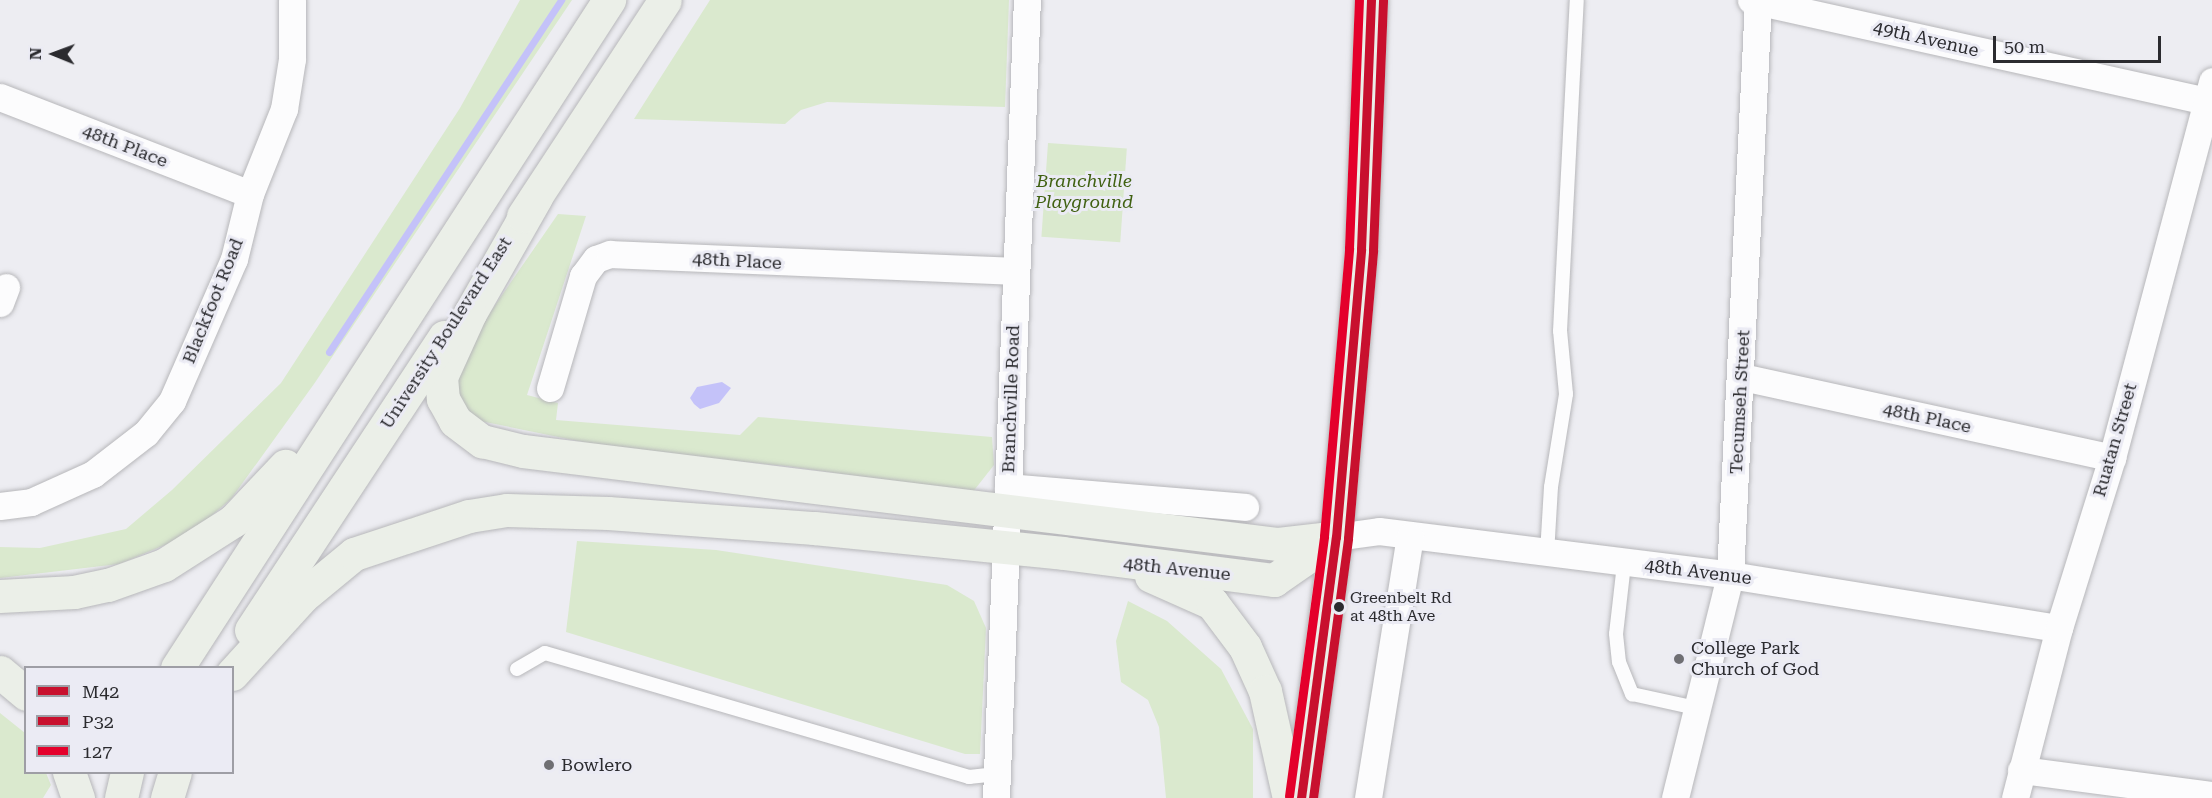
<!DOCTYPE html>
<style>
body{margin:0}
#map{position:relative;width:2212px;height:798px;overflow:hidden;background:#ededf2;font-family:"Roboto Serif",serif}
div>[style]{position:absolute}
.green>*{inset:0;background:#dae9ce;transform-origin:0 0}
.water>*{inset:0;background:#c4c2f9}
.stream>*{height:7px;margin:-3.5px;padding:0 3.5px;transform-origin:3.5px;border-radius:3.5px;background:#c4c2f9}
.roads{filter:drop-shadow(0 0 2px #b7b7ba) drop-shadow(0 0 2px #b7b7ba)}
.service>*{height:14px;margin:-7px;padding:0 7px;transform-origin:7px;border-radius:7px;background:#fcfcfd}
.minor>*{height:27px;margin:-13.5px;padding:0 13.5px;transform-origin:13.5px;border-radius:13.5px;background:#fcfcfd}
.primary>*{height:33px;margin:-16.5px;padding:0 16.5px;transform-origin:16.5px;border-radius:16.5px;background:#ebefe8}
.bus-1>*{height:9px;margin:-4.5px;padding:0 4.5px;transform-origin:4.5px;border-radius:4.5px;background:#c8102e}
.bus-2>*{height:9px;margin:-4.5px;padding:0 4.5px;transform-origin:4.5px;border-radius:4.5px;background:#c8102e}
.bus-3>*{height:9px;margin:-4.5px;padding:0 4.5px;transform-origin:4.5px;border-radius:4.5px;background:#e4002b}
.dots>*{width:16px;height:16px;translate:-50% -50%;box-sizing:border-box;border:3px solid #ebebf4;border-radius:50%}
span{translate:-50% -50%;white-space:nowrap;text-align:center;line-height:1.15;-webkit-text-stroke:6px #ebebf4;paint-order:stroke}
.bus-label{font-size:16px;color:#2b2b2f}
.left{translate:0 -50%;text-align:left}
.street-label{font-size:18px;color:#2b2b2f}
.park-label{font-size:18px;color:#406112;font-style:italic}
.poi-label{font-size:18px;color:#2b2b2f}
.legend{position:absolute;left:24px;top:666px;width:210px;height:108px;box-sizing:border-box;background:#ebebf4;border:2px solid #9e9ea5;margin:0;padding:8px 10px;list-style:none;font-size:18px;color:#2b2b2f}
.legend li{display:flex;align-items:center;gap:12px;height:30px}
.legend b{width:30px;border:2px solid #9e9ea5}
.north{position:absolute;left:24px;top:24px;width:60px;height:60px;-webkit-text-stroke:4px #ebebf4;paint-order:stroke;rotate:271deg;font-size:16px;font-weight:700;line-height:24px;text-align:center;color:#2b2b2f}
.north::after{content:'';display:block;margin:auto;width:21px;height:27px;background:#2b2b2f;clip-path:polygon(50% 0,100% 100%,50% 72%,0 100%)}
.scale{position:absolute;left:1993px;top:36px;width:168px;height:27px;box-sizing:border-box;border:3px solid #2b2b2f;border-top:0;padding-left:8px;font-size:18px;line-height:21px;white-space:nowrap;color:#2b2b2f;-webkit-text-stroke:4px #ebebf4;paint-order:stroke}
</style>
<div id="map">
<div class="green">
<i style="clip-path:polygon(520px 0,572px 0,314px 384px,231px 499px,189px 535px,119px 564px,0 578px,0 547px,40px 548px,126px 529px,172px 490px,281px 383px,460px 108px)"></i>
<i style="clip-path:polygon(710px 0,1009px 0,1005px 107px,827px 102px,801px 110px,785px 124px,634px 119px)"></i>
<i style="left:1048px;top:143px;width:79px;height:94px;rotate:4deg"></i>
<i style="clip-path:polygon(558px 214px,586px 216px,527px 395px,558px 403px,556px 420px,740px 435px,758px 417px,992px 437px,994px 465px,972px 493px,787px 466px,627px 451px,480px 421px,469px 414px,457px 392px,457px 377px,484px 321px)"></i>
<i style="clip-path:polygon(577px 541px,716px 550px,947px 585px,974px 601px,986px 628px,980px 754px,965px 754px,566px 632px)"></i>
<i style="clip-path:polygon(1128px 601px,1167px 621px,1221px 669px,1253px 729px,1253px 798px,1166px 798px,1159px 727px,1148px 700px,1121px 682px,1116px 641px)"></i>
<i style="clip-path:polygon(0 713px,25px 733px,26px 772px,46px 773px,51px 785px,43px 798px,0 798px)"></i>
</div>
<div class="water">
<i style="clip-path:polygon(722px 382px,731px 388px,719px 403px,700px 409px,694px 404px,690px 398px,697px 387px)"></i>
</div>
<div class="stream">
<i style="left:329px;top:352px;width:422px;rotate:-56.6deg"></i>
</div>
<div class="roads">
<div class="service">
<i style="left:1547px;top:554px;width:67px;rotate:-86.6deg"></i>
<i style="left:1551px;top:487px;width:94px;rotate:-80.8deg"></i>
<i style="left:1566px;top:394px;width:63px;rotate:-95.4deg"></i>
<i style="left:1560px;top:331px;width:331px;rotate:-87.1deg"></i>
<i style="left:1624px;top:564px;width:70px;rotate:96.5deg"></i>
<i style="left:1616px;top:634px;width:28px;rotate:84deg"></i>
<i style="left:1619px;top:662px;width:35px;rotate:68deg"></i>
<i style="left:1632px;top:694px;width:66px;rotate:12.3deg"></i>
<i style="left:517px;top:669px;width:32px;rotate:-30deg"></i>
<i style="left:545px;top:653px;width:442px;rotate:16.3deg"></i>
<i style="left:969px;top:777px;width:28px;rotate:-6deg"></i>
</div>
<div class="minor">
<i style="left:1751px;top:0;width:467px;rotate:12.5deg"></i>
<i style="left:0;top:97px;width:268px;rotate:21.2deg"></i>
<i style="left:0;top:303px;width:17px;rotate:-69deg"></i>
<i style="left:1742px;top:377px;width:379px;rotate:12.3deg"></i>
<i style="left:550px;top:388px;width:117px;rotate:-73.6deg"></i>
<i style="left:583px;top:276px;width:21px;rotate:-53deg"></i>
<i style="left:596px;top:259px;width:15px;rotate:-20deg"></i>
<i style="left:610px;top:254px;width:406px;rotate:2.4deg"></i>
<i style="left:1008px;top:487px;width:238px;rotate:4.8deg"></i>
<i style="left:0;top:506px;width:31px;rotate:-7deg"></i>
<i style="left:31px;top:502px;width:68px;rotate:-24.3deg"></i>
<i style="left:93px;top:474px;width:67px;rotate:-37.7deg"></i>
<i style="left:146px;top:433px;width:41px;rotate:-50.9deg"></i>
<i style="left:172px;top:401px;width:155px;rotate:-66.4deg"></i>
<i style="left:234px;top:259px;width:67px;rotate:-76.2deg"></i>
<i style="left:250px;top:194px;width:92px;rotate:-68.2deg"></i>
<i style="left:284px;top:109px;width:51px;rotate:-80.9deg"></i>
<i style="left:292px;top:59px;width:59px;rotate:-90deg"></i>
<i style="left:1336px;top:537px;width:43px;rotate:-7.9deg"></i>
<i style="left:1379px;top:531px;width:354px;rotate:7.1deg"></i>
<i style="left:1730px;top:575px;width:333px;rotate:9.2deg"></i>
<i style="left:2021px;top:770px;width:193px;rotate:7.5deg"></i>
<i style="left:996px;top:798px;width:799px;rotate:-87.78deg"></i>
<i style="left:1368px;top:798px;width:265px;rotate:-80.9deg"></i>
<i style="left:1675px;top:798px;width:230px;rotate:-76.1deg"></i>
<i style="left:1730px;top:575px;width:576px;rotate:-87.21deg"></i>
<i style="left:2015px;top:798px;width:176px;rotate:-75.5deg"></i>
<i style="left:2059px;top:628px;width:178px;rotate:-72.7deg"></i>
<i style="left:2112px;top:458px;width:390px;rotate:-75.1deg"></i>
</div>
<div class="primary">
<i style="left:536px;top:197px;width:133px;rotate:119.6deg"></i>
<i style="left:470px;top:313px;width:70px;rotate:114.4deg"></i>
<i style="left:441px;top:377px;width:22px;rotate:85deg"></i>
<i style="left:443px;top:399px;width:25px;rotate:61deg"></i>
<i style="left:455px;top:421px;width:34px;rotate:37deg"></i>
<i style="left:482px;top:441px;width:42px;rotate:13.7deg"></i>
<i style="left:523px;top:451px;width:761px;rotate:7.02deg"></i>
<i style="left:1278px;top:544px;width:53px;rotate:-6.5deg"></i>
<i style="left:523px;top:216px;width:258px;rotate:-56.7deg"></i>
<i style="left:1151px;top:576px;width:67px;rotate:23.9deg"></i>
<i style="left:1212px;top:603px;width:55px;rotate:53.1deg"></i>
<i style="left:1245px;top:647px;width:48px;rotate:65.6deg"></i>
<i style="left:1265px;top:691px;width:110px;rotate:77.4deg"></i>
<i style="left:0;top:596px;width:74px;rotate:-3.1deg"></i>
<i style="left:74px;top:592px;width:35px;rotate:-12deg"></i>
<i style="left:108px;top:585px;width:59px;rotate:-19.7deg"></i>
<i style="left:164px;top:565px;width:82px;rotate:-32.5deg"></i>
<i style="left:233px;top:521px;width:76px;rotate:-46.6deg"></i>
<i style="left:251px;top:630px;width:351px;rotate:-56.6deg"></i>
<i style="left:177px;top:668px;width:796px;rotate:-57.11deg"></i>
<i style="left:0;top:672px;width:34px;rotate:40deg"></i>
<i style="left:232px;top:674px;width:105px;rotate:-47.7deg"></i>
<i style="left:303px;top:596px;width:66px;rotate:-39.5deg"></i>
<i style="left:354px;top:554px;width:121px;rotate:-18.3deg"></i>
<i style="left:469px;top:516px;width:38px;rotate:-9deg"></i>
<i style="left:507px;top:510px;width:101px;rotate:1.7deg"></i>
<i style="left:608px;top:513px;width:207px;rotate:4.2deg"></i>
<i style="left:814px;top:528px;width:250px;rotate:5.7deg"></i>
<i style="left:1063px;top:553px;width:213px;rotate:7.3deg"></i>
<i style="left:1274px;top:580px;width:75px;rotate:-34.7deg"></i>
<i style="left:69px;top:772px;width:28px;rotate:71deg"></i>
<i style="left:121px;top:798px;width:27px;rotate:-77deg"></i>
<i style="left:167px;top:798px;width:27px;rotate:-73deg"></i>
<i style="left:1301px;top:798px;width:263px;rotate:-82.4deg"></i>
<i style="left:1336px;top:537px;width:289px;rotate:-85deg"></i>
<i style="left:1361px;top:249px;width:249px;rotate:-87.7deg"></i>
</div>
</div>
<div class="bus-1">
<i style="left:1301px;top:798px;width:263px;rotate:-82.4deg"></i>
<i style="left:1336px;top:537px;width:289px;rotate:-85deg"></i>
<i style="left:1361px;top:249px;width:249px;rotate:-87.7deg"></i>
</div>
<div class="bus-2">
<i style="left:1313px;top:798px;width:262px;rotate:-82.3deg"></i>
<i style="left:1348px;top:538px;width:289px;rotate:-85deg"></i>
<i style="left:1373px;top:250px;width:250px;rotate:-87.7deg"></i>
</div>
<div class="bus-3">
<i style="left:1289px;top:796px;width:262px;rotate:-82.3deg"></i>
<i style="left:1324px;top:536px;width:289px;rotate:-85deg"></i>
<i style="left:1349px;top:248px;width:248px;rotate:-87.7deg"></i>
</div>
<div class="dots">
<i style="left:1339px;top:607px;background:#2b2b2f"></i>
<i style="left:1679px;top:659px;background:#6f6f73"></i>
<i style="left:549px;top:765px;background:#6f6f73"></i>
</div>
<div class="bus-label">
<span class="left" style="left:1350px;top:607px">Greenbelt Rd<br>at 48th Ave</span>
</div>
<div class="street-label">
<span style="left:1926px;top:39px;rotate:13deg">49th Avenue</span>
<span style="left:125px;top:146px;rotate:21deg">48th Place</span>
<span style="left:737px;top:261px;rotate:3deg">48th Place</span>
<span style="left:213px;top:301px;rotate:-68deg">Blackfoot Road</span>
<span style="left:446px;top:333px;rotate:-57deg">University Boulevard East</span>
<span style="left:1011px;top:399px;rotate:-88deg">Branchville Road</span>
<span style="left:1740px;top:402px;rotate:-87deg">Tecumseh Street</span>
<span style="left:1927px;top:418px;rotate:12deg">48th Place</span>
<span style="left:2115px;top:440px;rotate:-74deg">Ruatan Street</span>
<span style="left:1177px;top:569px;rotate:6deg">48th Avenue</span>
<span style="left:1698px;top:572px;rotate:7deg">48th Avenue</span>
</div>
<div class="park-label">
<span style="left:1084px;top:192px">Branchville<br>Playground</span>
</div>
<div class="poi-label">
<span class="left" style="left:1691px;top:659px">College Park<br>Church of God</span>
<span class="left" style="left:561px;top:765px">Bowlero</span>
</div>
<ul class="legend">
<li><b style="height:8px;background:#c8102e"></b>M42</li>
<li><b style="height:8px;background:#c8102e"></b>P32</li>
<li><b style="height:8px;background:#e4002b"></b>127</li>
</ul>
<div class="north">N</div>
<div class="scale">50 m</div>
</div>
